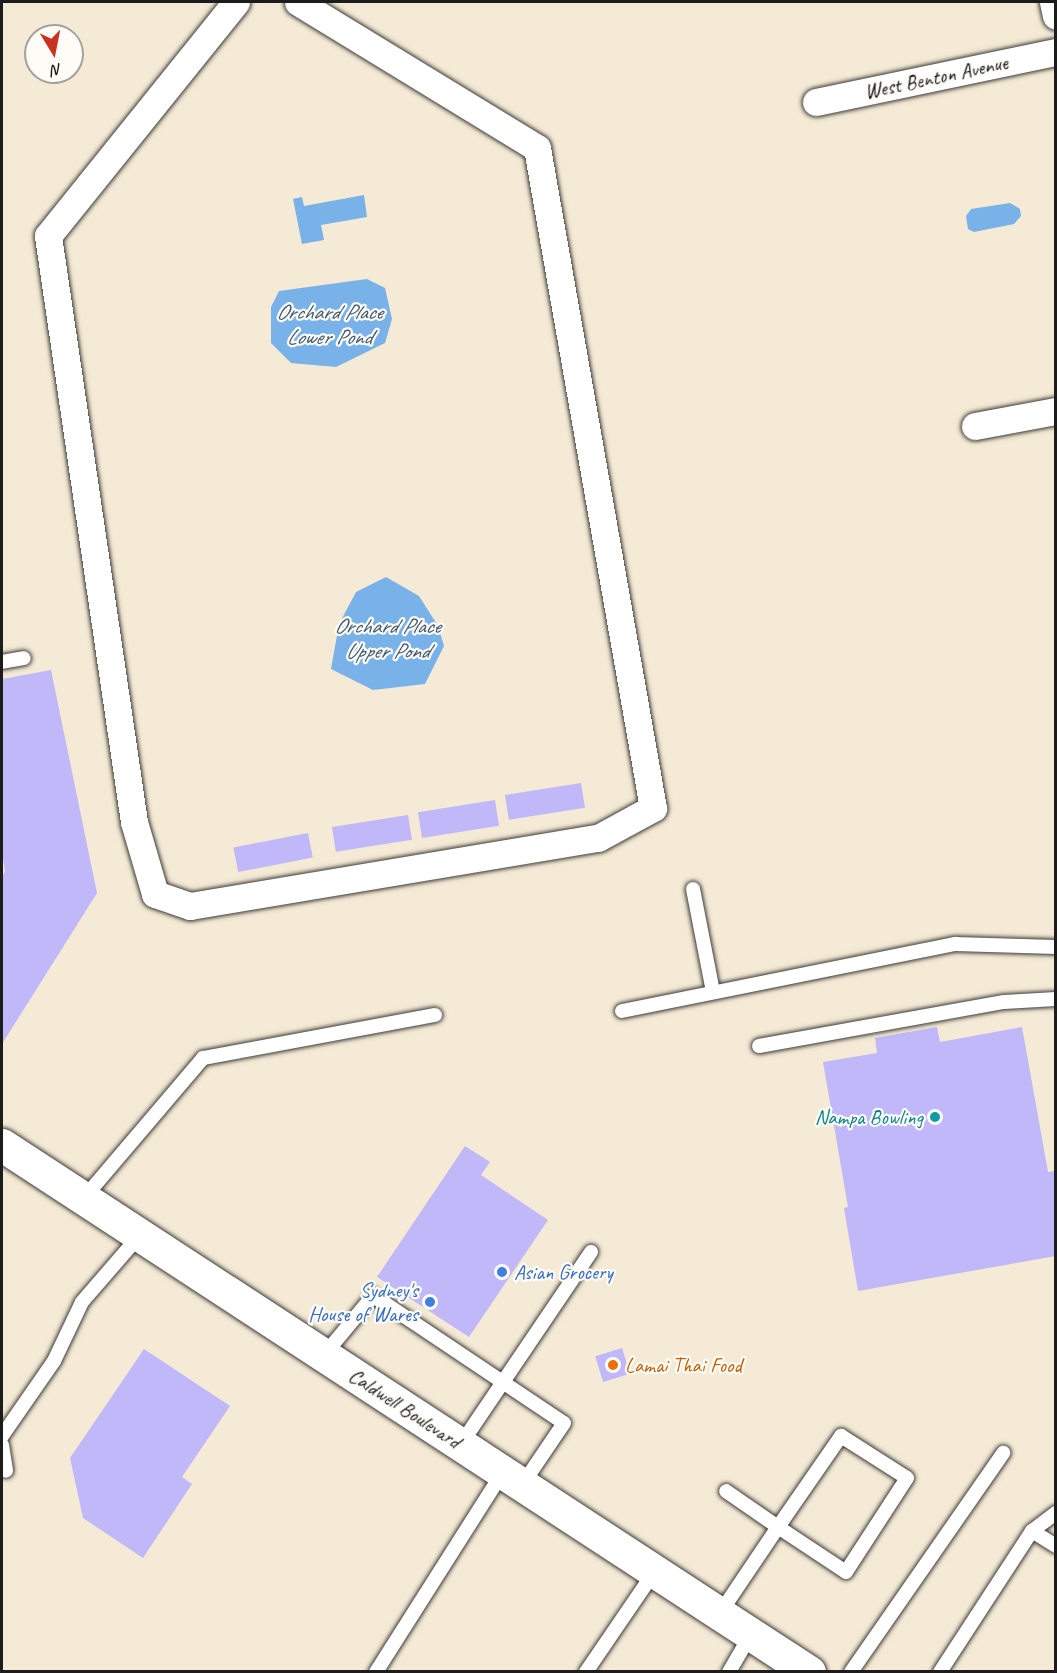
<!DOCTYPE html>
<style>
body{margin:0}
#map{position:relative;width:1057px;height:1673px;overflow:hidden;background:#f4ead5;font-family:Caveat,sans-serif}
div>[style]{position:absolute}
.water>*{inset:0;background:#79b2e9}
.building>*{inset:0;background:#c0b8f8;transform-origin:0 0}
.roads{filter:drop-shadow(0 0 2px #3c3b38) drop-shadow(0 0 2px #3c3b38)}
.lane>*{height:14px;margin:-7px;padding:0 7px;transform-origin:7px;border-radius:7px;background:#fff}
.street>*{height:27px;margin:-13.5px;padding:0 13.5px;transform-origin:13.5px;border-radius:13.5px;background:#fff}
.primary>*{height:33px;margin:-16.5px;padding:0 16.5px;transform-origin:16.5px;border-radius:16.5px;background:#fff}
.dots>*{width:16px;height:16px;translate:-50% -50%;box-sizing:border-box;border:3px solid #fdfcf7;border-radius:50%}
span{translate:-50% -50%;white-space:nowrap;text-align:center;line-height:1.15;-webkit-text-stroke:4.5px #fdfcf7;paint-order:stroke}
.street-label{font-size:21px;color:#1c1c1c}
.culture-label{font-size:21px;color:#0d838f}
.right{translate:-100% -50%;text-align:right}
.shop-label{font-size:21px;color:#366cbe}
.left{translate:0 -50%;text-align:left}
.food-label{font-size:21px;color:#c56008}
.water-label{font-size:22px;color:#41586e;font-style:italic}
.frame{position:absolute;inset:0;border:3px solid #1c1c1c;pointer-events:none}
.north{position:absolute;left:24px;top:24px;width:60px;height:60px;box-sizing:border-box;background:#fdfcf7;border:2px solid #a3a29f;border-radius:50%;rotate:170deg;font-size:16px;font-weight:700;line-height:24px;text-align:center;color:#1c1c1c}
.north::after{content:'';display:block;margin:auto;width:21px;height:27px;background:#c8321e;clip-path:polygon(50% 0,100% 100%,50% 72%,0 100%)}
</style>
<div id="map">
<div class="water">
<i style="clip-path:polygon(364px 195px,367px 217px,321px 225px,324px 240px,302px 244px,293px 199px,302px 197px,304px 206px)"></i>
<i style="clip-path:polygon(1010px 203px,1020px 209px,1021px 216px,1014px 224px,974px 232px,968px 229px,966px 216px,971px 209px)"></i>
<i style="clip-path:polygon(367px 279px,385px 288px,392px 319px,385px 343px,336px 367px,291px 363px,271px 343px,271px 307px,279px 291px)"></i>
<i style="clip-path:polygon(386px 577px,419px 596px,438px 626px,444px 646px,425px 684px,373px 690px,331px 669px,339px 624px,356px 592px)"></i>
</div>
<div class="building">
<i style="clip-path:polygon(51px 670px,97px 893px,2px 1044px,2px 877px,5px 871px,2px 852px,2px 679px)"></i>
<i style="left:581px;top:783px;width:25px;height:77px;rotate:81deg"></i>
<i style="left:495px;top:800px;width:26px;height:78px;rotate:81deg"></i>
<i style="left:408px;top:815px;width:25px;height:77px;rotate:81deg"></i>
<i style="left:308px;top:833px;width:25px;height:76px;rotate:79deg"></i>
<i style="clip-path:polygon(937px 1027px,940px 1042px,1022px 1027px,1048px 1172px,1054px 1171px,1056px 1181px,1056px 1256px,858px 1291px,844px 1208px,848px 1207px,823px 1062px,877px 1053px,875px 1038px)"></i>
<i style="clip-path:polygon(465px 1146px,490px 1162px,481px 1175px,548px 1220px,469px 1337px,377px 1277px)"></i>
<i style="left:622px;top:1348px;width:27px;height:28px;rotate:73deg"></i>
<i style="clip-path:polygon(144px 1349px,230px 1406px,182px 1477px,192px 1484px,143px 1558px,83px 1518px,70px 1458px)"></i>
</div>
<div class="roads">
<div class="lane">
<i style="left:2px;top:662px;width:22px;rotate:-10deg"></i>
<i style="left:693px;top:889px;width:105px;rotate:79deg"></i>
<i style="left:622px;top:1011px;width:340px;rotate:-11.4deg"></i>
<i style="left:955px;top:944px;width:101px;rotate:1.7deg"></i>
<i style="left:759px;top:1046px;width:249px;rotate:-10.2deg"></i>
<i style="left:1004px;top:1002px;width:52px;rotate:-3.3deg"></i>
<i style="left:84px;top:1198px;width:184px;rotate:-49.6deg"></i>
<i style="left:203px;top:1058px;width:236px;rotate:-10.5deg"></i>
<i style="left:324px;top:1355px;width:77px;rotate:-50.3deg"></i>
<i style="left:373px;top:1296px;width:15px;rotate:32deg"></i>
<i style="left:386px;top:1304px;width:214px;rotate:33.8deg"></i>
<i style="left:564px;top:1423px;width:75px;rotate:124.1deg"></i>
<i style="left:2px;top:1436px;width:91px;rotate:-55.3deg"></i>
<i style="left:54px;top:1361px;width:65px;rotate:-64.6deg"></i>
<i style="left:82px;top:1302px;width:89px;rotate:-49.1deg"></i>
<i style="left:461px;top:1444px;width:232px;rotate:-55.9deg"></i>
<i style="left:2px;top:1445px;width:26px;rotate:81deg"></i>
<i style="left:1032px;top:1531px;width:28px;rotate:32deg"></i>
<i style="left:720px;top:1613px;width:104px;rotate:-56deg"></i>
<i style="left:778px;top:1527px;width:111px;rotate:-55.3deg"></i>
<i style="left:841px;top:1436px;width:78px;rotate:32.5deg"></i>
<i style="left:907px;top:1478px;width:112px;rotate:123deg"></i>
<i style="left:846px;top:1572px;width:82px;rotate:-146.5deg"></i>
<i style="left:778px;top:1527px;width:63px;rotate:-145.3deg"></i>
<i style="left:376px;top:1672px;width:237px;rotate:-57.6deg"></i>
<i style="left:586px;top:1672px;width:122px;rotate:-55.7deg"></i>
<i style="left:729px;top:1672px;width:44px;rotate:-59.9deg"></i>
<i style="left:851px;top:1672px;width:267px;rotate:-55.2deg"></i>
<i style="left:940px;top:1672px;width:168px;rotate:-56.9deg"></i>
<i style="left:1032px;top:1531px;width:30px;rotate:-37deg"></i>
</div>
<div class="street">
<i style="left:236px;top:2px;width:300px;rotate:128.8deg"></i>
<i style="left:48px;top:236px;width:592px;rotate:81.65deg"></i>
<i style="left:134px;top:822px;width:75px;rotate:73.7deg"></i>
<i style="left:155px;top:894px;width:37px;rotate:19deg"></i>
<i style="left:190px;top:906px;width:414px;rotate:-9.5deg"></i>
<i style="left:598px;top:838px;width:63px;rotate:-28.6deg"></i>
<i style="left:653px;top:808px;width:670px;rotate:-99.97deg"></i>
<i style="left:537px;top:148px;width:280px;rotate:-148.6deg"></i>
<i style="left:1053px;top:2px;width:14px;rotate:78deg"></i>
<i style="left:816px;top:102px;width:245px;rotate:-11.8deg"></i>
<i style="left:975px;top:426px;width:82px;rotate:-10.5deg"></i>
</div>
<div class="primary">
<i style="left:2px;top:1145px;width:964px;rotate:33.15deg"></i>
</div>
</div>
<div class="dots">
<i style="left:935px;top:1117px;background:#0f9aa8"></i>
<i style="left:502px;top:1272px;background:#3f7fe0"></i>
<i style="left:430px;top:1302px;background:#3f7fe0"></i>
<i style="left:613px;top:1365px;background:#e8710a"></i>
</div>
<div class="street-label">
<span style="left:936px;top:77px;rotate:-12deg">West Benton Avenue</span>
<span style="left:405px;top:1408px;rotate:33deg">Caldwell Boulevard</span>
</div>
<div class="culture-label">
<span class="right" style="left:923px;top:1117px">Nampa Bowling</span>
</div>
<div class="shop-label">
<span class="left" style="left:514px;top:1272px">Asian Grocery</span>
<span class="right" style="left:418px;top:1302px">Sydney's<br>House of Wares</span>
</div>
<div class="food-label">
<span class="left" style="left:625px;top:1365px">Lamai Thai Food</span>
</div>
<div class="water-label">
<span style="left:329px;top:325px">Orchard Place<br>Lower Pond</span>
<span style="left:387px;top:639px">Orchard Place<br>Upper Pond</span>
</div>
<div class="frame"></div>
<div class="north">N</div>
</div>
